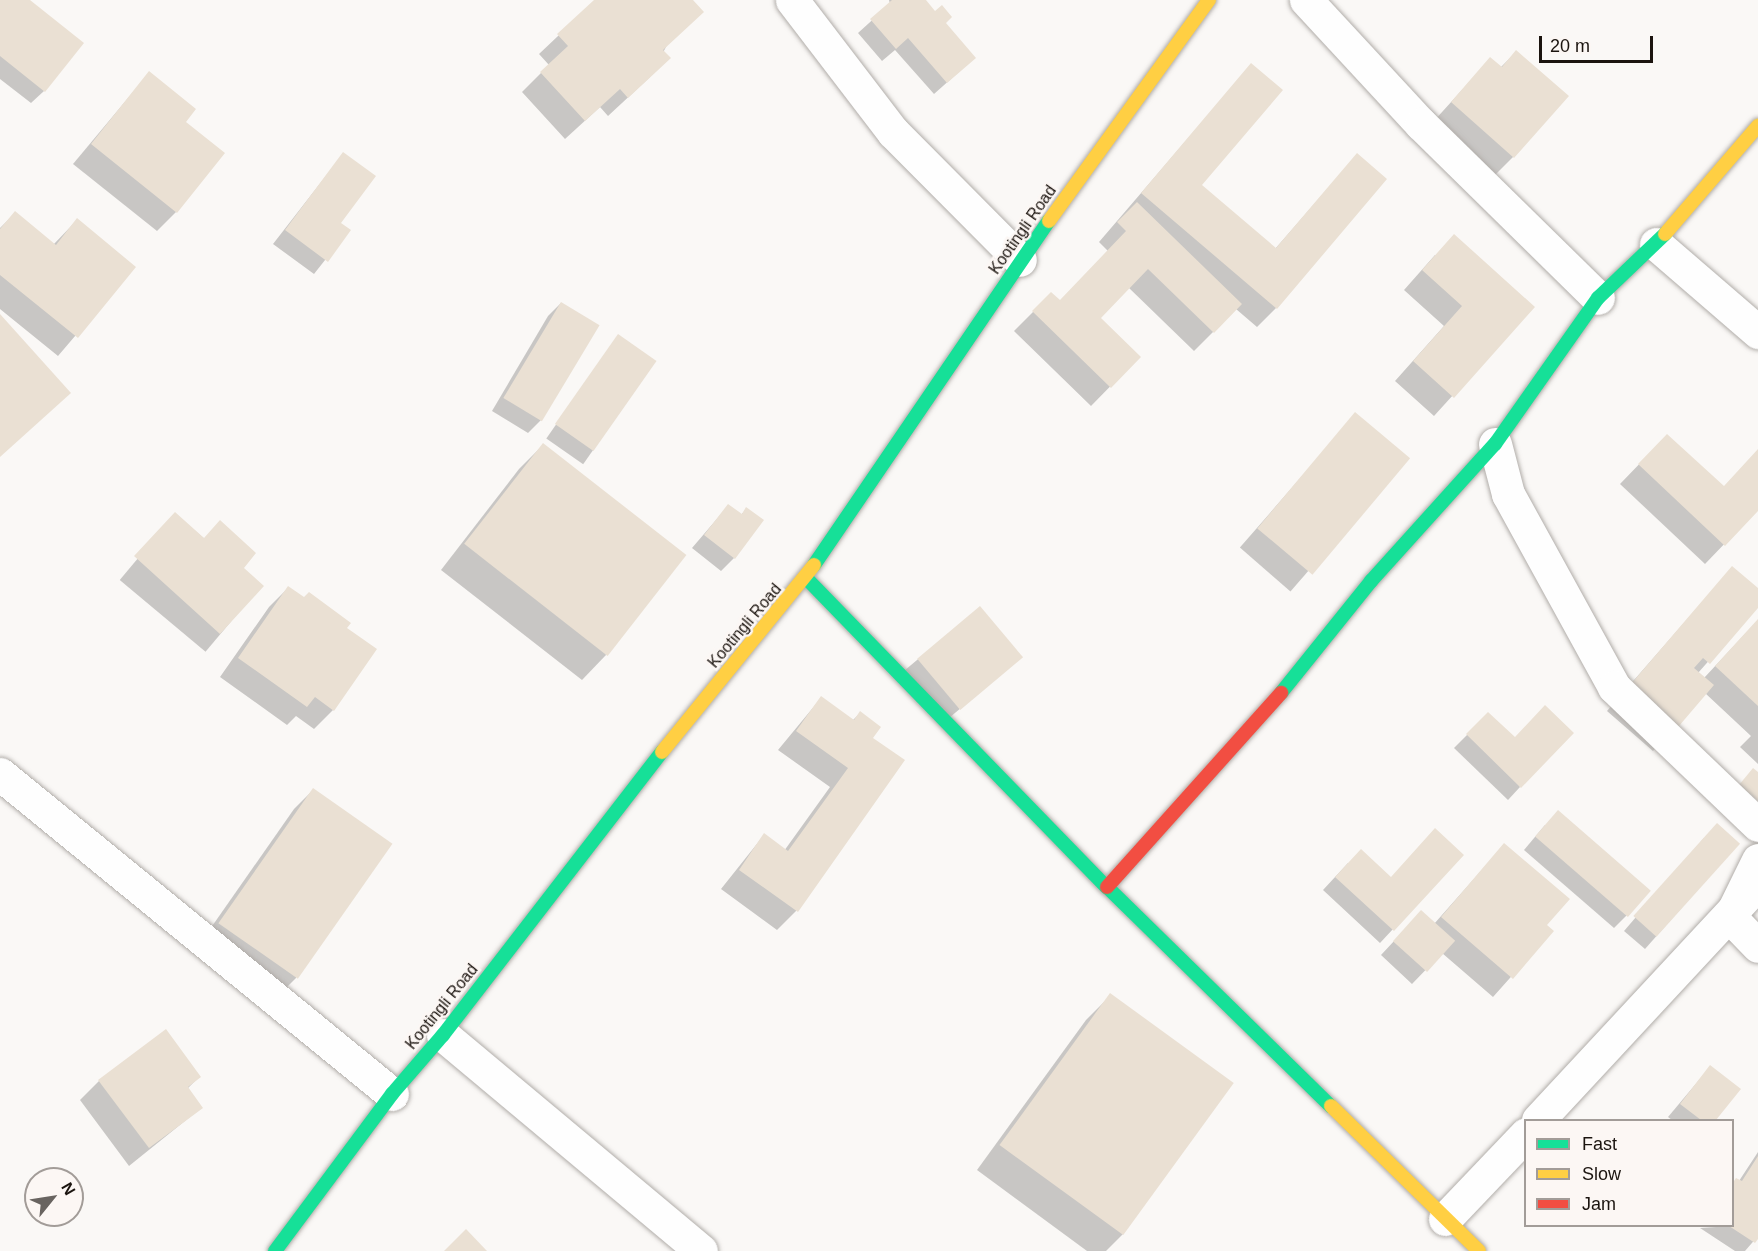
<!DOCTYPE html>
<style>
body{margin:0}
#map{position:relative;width:1758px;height:1251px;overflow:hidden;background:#faf8f6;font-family:Helvetica,sans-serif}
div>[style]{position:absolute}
.shadow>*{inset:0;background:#0003;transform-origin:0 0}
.building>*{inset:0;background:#eae0d3;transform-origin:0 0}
.roads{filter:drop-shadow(0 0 2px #b1ada9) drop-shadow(0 0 2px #b1ada9)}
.street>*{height:33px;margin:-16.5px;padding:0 16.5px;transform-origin:16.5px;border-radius:16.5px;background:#fefefe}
.fast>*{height:14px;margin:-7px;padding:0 7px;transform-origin:7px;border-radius:7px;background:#16e098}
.slow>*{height:14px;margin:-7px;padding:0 7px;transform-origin:7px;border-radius:7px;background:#ffcf43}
.jam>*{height:14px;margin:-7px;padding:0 7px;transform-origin:7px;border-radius:7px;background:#f24e42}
span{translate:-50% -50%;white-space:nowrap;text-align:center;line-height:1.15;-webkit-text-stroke:5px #fcf7f4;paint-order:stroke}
.street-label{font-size:16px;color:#1b140f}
.legend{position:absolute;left:1524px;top:1119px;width:210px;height:108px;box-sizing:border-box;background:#fcf7f4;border:2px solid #a29c98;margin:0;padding:8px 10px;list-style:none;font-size:18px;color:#1b140f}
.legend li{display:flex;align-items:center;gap:12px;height:30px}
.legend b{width:30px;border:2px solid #a29c98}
.north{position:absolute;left:24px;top:1167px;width:60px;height:60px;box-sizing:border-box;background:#fcf7f4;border:2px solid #a29c98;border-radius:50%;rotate:60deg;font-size:16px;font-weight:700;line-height:24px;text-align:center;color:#1b140f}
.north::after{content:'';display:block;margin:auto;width:21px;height:27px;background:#696460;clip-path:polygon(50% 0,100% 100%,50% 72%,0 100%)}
.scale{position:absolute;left:1539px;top:36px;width:114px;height:27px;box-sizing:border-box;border:3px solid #1b140f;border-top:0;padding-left:8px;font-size:18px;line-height:21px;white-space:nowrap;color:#1b140f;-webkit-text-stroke:4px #fcf7f4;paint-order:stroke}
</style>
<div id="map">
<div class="shadow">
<i style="clip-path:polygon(0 0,27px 0,44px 91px,31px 103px,0 79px)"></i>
<i style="clip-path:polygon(596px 0,691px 0,650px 77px,608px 116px,600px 107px,565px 139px,522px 92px,549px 65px,539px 54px)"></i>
<i style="clip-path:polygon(889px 0,924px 0,944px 23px,961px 70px,934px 94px,895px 50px,882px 61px,858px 33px,890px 4px)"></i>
<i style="clip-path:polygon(1516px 52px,1513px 157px,1494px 176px,1433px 122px,1490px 59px,1500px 68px)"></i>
<i style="clip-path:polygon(1251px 65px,1200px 185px,1275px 249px,1357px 155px,1276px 308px,1257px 327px,1236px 309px,1194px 351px,1128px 287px,1099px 318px,1139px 357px,1091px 406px,1014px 331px,1051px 294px,1060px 302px,1108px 251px,1099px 242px)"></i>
<i style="clip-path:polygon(149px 73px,184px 122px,176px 212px,157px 231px,73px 164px)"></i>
<i style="clip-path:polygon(343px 154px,339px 224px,348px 231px,314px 274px,273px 244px)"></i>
<i style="clip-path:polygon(15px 213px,53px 245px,77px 220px,134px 267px,58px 356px,0 309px,0 228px)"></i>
<i style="clip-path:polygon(1435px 255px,1533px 307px,1434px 416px,1395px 381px,1444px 326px,1404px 290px)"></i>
<i style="clip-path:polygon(561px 303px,598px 326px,541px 420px,528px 433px,492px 411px,548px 316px)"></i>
<i style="left:618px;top:336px;width:45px;height:125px;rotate:35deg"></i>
<i style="left:1356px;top:414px;width:67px;height:177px;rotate:41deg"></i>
<i style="clip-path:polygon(543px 445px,606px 655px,582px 680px,441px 570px,519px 469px)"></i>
<i style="clip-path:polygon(1758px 451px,1758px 509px,1705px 564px,1620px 484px,1648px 455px,1723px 488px)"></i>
<i style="clip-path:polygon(728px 506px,741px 515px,746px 509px,734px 558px,721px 571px,692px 548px)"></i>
<i style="left:175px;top:514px;width:112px;height:86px;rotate:40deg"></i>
<i style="clip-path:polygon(1732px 568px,1758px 590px,1758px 605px,1698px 673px,1704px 678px,1758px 620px,1758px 764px,1740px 747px,1751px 736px,1705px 693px,1653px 751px,1607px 711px)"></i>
<i style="clip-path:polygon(288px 588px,345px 628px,333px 710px,314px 729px,296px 716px,287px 725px,220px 677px,269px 607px)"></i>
<i style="left:979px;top:608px;width:65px;height:98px;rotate:50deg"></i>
<i style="clip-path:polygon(821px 698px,853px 720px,860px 713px,871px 738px,903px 761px,796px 911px,777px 930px,721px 889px,764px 835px,784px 851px,830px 787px,778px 750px)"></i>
<i style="clip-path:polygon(1488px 714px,1520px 787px,1508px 800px,1454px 748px)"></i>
<i style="clip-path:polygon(313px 790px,296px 978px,277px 997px,201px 942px,294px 809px)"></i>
<i style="clip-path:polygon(1545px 825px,1627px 915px,1614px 928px,1524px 850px)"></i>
<i style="clip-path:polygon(1704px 838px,1738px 844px,1645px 949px,1624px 931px)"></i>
<i style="clip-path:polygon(1504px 845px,1545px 925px,1552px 931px,1493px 997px,1442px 953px,1412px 984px,1381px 955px,1409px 925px,1434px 924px)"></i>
<i style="clip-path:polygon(1462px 855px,1380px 943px,1323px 890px,1348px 863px,1391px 878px)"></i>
<i style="clip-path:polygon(1111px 995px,1232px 1084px,1123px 1234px,1106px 1251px,1087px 1251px,977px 1170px,1086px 1020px)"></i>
<i style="clip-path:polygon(1710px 1067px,1739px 1090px,1714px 1120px,1672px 1120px,1668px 1117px)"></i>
<i style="clip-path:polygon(199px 1077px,187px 1089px,201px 1108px,129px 1166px,80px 1100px,99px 1081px)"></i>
<i style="clip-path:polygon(1758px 1152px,1758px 1236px,1745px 1251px,1735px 1251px,1700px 1228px,1732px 1226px,1739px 1181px)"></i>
</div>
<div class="building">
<i style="clip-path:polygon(0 0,30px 0,84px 43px,45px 92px,0 56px)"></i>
<i style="clip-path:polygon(594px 0,693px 0,704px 12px,663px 50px,671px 58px,628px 98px,620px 89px,585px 121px,540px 72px,568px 46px,557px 34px)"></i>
<i style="clip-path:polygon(892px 0,926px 0,935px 11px,942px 5px,952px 17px,946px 23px,976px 58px,947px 83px,908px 38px,896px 49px,870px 19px)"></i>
<i style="clip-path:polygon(1516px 50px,1569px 96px,1514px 158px,1451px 102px,1490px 57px,1502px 67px)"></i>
<i style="clip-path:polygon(1251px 63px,1283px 90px,1202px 185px,1276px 248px,1357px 153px,1387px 179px,1277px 309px,1141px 193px)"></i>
<i style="clip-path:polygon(149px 71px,196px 109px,186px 122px,225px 153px,177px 213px,91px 144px)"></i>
<i style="clip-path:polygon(343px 152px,376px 176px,341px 223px,351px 230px,328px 262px,285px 230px)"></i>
<i style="clip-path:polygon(1137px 202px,1242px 304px,1214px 333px,1148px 269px,1101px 318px,1141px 357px,1111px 388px,1032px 311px,1051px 292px,1060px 300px,1126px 231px,1117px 222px)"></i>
<i style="clip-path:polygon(15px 211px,56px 245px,77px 218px,136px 267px,78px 338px,0 275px,0 229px)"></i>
<i style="clip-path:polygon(1454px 234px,1535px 307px,1454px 398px,1413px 361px,1462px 306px,1422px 270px)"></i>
<i style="left:561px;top:302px;width:45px;height:112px;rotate:31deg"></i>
<i style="clip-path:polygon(0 314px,71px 393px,0 457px)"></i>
<i style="left:618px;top:334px;width:47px;height:110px;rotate:35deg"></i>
<i style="left:1355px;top:412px;width:72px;height:152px;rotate:40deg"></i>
<i style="clip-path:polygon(1667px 434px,1724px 486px,1758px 449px,1758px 511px,1725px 546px,1638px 464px)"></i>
<i style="left:543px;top:443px;width:182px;height:128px;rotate:38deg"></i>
<i style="clip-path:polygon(728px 504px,742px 514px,746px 507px,764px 520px,735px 559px,704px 535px)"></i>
<i style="clip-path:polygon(175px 512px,204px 538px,220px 520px,256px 553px,244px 568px,264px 586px,220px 634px,134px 556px)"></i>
<i style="clip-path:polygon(1732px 566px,1758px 588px,1758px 608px,1710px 664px,1703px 658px,1694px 668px,1714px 685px,1673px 733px,1625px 691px)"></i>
<i style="clip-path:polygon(288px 586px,304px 597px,309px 592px,351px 623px,347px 628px,377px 649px,334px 711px,315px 697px,307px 707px,238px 658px)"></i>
<i style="left:980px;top:606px;width:67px;height:82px;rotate:50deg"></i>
<i style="clip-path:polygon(1758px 619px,1758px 706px,1715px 666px)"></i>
<i style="clip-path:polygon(821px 696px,854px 720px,860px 711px,881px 727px,873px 738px,905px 760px,798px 912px,739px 870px,764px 833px,788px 851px,848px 768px,796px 731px)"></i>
<i style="clip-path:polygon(1545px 705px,1574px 733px,1521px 788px,1466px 734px,1488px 712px,1515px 737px)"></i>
<i style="clip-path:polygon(1753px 768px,1758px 772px,1758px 801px,1739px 785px)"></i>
<i style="left:313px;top:788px;width:97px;height:165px;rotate:35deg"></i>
<i style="left:1558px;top:810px;width:123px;height:35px;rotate:41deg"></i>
<i style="left:1717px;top:823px;width:31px;height:125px;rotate:42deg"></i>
<i style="clip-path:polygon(1435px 828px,1464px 855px,1394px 931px,1335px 877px,1361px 849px,1391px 877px)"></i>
<i style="clip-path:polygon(1504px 843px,1570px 899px,1547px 925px,1554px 931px,1513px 979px,1441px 917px)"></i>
<i style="left:1421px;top:910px;width:46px;height:42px;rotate:42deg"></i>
<i style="left:1110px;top:993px;width:153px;height:188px;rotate:36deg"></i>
<i style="clip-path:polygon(166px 1029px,201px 1077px,188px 1087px,203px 1108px,149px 1148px,98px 1080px)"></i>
<i style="clip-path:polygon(1710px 1065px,1741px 1089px,1716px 1120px,1701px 1120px,1680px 1104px)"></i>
<i style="clip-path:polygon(1758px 1156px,1758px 1239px,1755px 1243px,1729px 1226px,1732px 1226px,1732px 1184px,1736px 1178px,1742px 1181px)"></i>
<i style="clip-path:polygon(466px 1229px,487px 1251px,444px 1251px)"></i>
</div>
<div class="roads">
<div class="street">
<i style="left:792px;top:0;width:166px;rotate:52.6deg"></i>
<i style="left:893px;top:132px;width:180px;rotate:45.2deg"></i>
<i style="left:1306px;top:0;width:169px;rotate:47.2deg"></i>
<i style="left:1421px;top:124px;width:248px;rotate:44.5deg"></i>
<i style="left:1656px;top:244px;width:135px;rotate:40.8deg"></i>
<i style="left:1495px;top:444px;width:52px;rotate:75.4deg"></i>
<i style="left:1508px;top:494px;width:220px;rotate:61.2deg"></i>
<i style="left:1614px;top:687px;width:199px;rotate:43.8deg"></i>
<i style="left:0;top:774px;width:506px;rotate:39.23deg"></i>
<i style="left:1758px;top:860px;width:64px;rotate:116.2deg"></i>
<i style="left:1730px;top:917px;width:40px;rotate:46deg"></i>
<i style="left:443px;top:1035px;width:336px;rotate:39.9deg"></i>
<i style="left:1538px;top:1120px;width:323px;rotate:-47.1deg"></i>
<i style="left:1445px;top:1219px;width:117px;rotate:-46.4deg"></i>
</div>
<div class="fast">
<i style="left:814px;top:565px;width:417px;rotate:-55.7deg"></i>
<i style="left:806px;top:578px;width:431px;rotate:45.8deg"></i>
<i style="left:1107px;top:887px;width:313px;rotate:44.4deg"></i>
<i style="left:1281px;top:693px;width:144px;rotate:-51.2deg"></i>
<i style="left:1371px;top:581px;width:185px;rotate:-47.9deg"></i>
<i style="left:1495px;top:444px;width:179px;rotate:-54.8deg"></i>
<i style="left:1598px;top:298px;width:93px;rotate:-43.7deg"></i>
<i style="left:275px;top:1251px;width:196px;rotate:-53.3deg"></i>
<i style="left:392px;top:1094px;width:78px;rotate:-49.2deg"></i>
<i style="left:443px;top:1035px;width:358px;rotate:-52.3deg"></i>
</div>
<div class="slow">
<i style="left:1049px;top:221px;width:273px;rotate:-54.1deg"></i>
<i style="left:1665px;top:234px;width:143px;rotate:-49.3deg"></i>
<i style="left:662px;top:752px;width:241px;rotate:-50.9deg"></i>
<i style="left:1331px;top:1106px;width:207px;rotate:44.4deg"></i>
</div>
<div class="jam">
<i style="left:1107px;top:887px;width:261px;rotate:-48.1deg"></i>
</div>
</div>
<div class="street-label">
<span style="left:1023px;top:230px;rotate:-55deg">Kootingli Road</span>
<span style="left:745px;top:626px;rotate:-50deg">Kootingli Road</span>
<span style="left:442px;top:1007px;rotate:-51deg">Kootingli Road</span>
</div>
<ul class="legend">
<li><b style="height:8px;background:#16e098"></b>Fast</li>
<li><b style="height:8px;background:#ffcf43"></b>Slow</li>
<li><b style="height:8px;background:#f24e42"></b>Jam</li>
</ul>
<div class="north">N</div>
<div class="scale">20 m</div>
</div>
